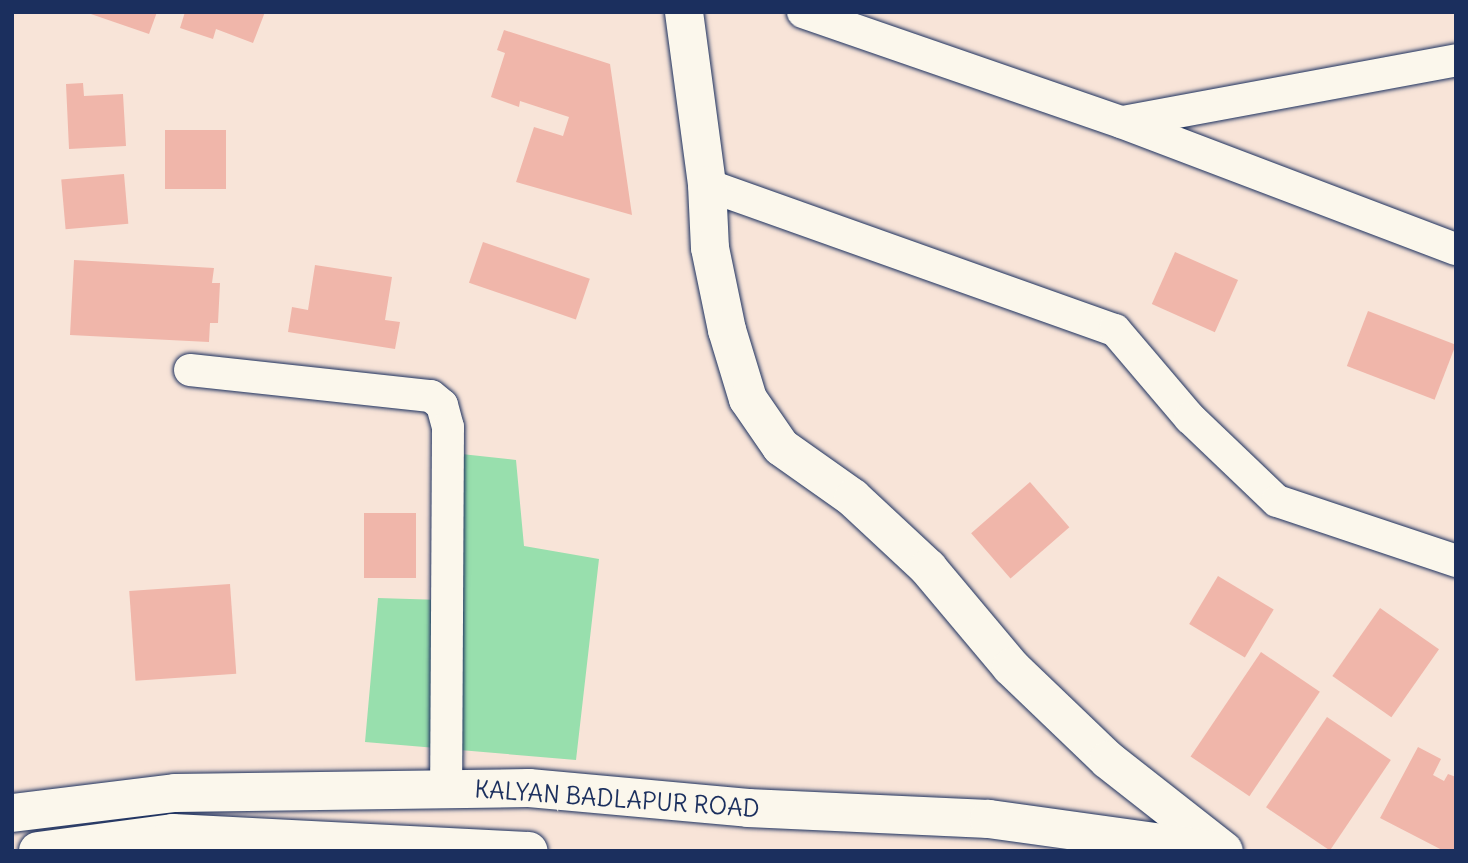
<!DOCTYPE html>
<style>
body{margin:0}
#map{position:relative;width:1468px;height:863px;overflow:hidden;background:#f8e4d8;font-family:Delius,sans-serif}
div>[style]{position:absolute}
.green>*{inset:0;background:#98dfad}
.building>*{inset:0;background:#f0b6aa;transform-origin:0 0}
.roads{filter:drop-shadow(0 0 2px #1b2f5e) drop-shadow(0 0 2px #1b2f5e)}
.minor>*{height:32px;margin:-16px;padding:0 16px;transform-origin:16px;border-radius:16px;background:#fbf7ec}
.tertiary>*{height:38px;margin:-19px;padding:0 19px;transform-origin:19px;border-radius:19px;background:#fbf7ec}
.secondary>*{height:38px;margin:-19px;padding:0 19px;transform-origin:19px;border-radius:19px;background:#fbf7ec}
span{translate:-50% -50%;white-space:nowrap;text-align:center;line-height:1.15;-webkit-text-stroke:7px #fbf7ec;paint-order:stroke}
.street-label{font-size:24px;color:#1b2f5e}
.frame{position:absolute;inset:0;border:14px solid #1b2f5e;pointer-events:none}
</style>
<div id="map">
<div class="green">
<i style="clip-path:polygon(443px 452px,516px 460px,524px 546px,599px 559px,576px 760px,365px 742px,378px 598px,442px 600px)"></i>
</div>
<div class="building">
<i style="clip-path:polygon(85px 12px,157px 12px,149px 34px)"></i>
<i style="clip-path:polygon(185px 12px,265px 12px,253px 43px,216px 29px,213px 39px,180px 28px)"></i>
<i style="clip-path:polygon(504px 30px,610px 64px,632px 215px,516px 182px,534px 127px,563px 136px,569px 117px,520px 101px,519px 107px,491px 97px,505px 53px,497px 50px)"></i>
<i style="clip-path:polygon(83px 83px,84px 96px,123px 94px,126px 146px,69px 149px,66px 84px)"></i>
<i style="left:165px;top:130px;width:61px;height:59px"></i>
<i style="left:124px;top:174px;width:50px;height:63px;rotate:85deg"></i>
<i style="left:483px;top:242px;width:113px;height:43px;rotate:19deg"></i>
<i style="left:1175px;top:252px;width:69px;height:57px;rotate:24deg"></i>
<i style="clip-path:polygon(74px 260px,214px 268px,212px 283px,220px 283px,218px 323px,210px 323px,209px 342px,70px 335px)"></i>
<i style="clip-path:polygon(315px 265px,392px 277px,385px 320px,400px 322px,395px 349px,288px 332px,292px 307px,308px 310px)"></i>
<i style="left:1368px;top:311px;width:94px;height:59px;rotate:21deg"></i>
<i style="left:1030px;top:482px;width:60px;height:78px;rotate:49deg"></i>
<i style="left:416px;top:513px;width:65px;height:52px;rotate:90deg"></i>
<i style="left:1218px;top:576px;width:65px;height:56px;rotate:31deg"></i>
<i style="left:230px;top:584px;width:90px;height:101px;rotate:86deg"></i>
<i style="left:1380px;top:608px;width:72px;height:83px;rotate:35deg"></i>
<i style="left:1261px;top:652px;width:71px;height:126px;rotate:34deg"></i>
<i style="left:1327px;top:717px;width:77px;height:109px;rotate:34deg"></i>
<i style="clip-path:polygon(1418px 747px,1441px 759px,1433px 775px,1444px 781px,1448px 774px,1456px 777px,1456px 851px,1444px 851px,1380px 818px)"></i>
</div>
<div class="roads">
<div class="minor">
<i style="left:803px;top:12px;width:336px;rotate:19.1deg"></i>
<i style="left:1121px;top:122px;width:358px;rotate:20.8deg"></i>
<i style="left:1123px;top:122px;width:339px;rotate:-10.5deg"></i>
<i style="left:707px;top:185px;width:433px;rotate:19.6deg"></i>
<i style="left:1115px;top:330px;width:116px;rotate:49.6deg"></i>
<i style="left:1190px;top:418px;width:120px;rotate:43.7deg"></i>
<i style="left:1277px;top:501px;width:189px;rotate:18.5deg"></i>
<i style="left:190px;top:370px;width:242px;rotate:6.2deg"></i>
<i style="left:431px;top:396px;width:14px;rotate:39deg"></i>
<i style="left:442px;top:405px;width:23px;rotate:75deg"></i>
<i style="left:448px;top:427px;width:362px;rotate:90.3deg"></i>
</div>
<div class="tertiary">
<i style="left:684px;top:12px;width:175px;rotate:82.4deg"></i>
<i style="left:707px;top:185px;width:63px;rotate:87.3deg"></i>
<i style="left:710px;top:248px;width:84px;rotate:78.3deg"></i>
<i style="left:727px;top:330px;width:72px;rotate:73.1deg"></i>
<i style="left:748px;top:399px;width:58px;rotate:55.5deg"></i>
<i style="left:781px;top:447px;width:88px;rotate:35.3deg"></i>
<i style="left:853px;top:498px;width:103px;rotate:43deg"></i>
<i style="left:928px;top:568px;width:129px;rotate:50deg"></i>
<i style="left:1011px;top:667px;width:134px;rotate:43.8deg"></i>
<i style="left:1108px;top:760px;width:147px;rotate:38.1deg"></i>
</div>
<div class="secondary">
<i style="left:12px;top:813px;width:164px;rotate:-7deg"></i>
<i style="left:175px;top:793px;width:354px;rotate:-0.8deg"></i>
<i style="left:529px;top:788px;width:220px;rotate:5.2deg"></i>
<i style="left:748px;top:808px;width:241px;rotate:2.6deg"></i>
<i style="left:989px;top:819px;width:234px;rotate:7.9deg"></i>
<i style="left:38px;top:851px;width:136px;rotate:-7.6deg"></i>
<i style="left:173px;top:833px;width:356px;rotate:2.9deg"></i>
</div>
</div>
<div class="street-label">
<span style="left:617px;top:799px;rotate:4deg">KALYAN BADLAPUR ROAD</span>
</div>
<div class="frame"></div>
</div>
